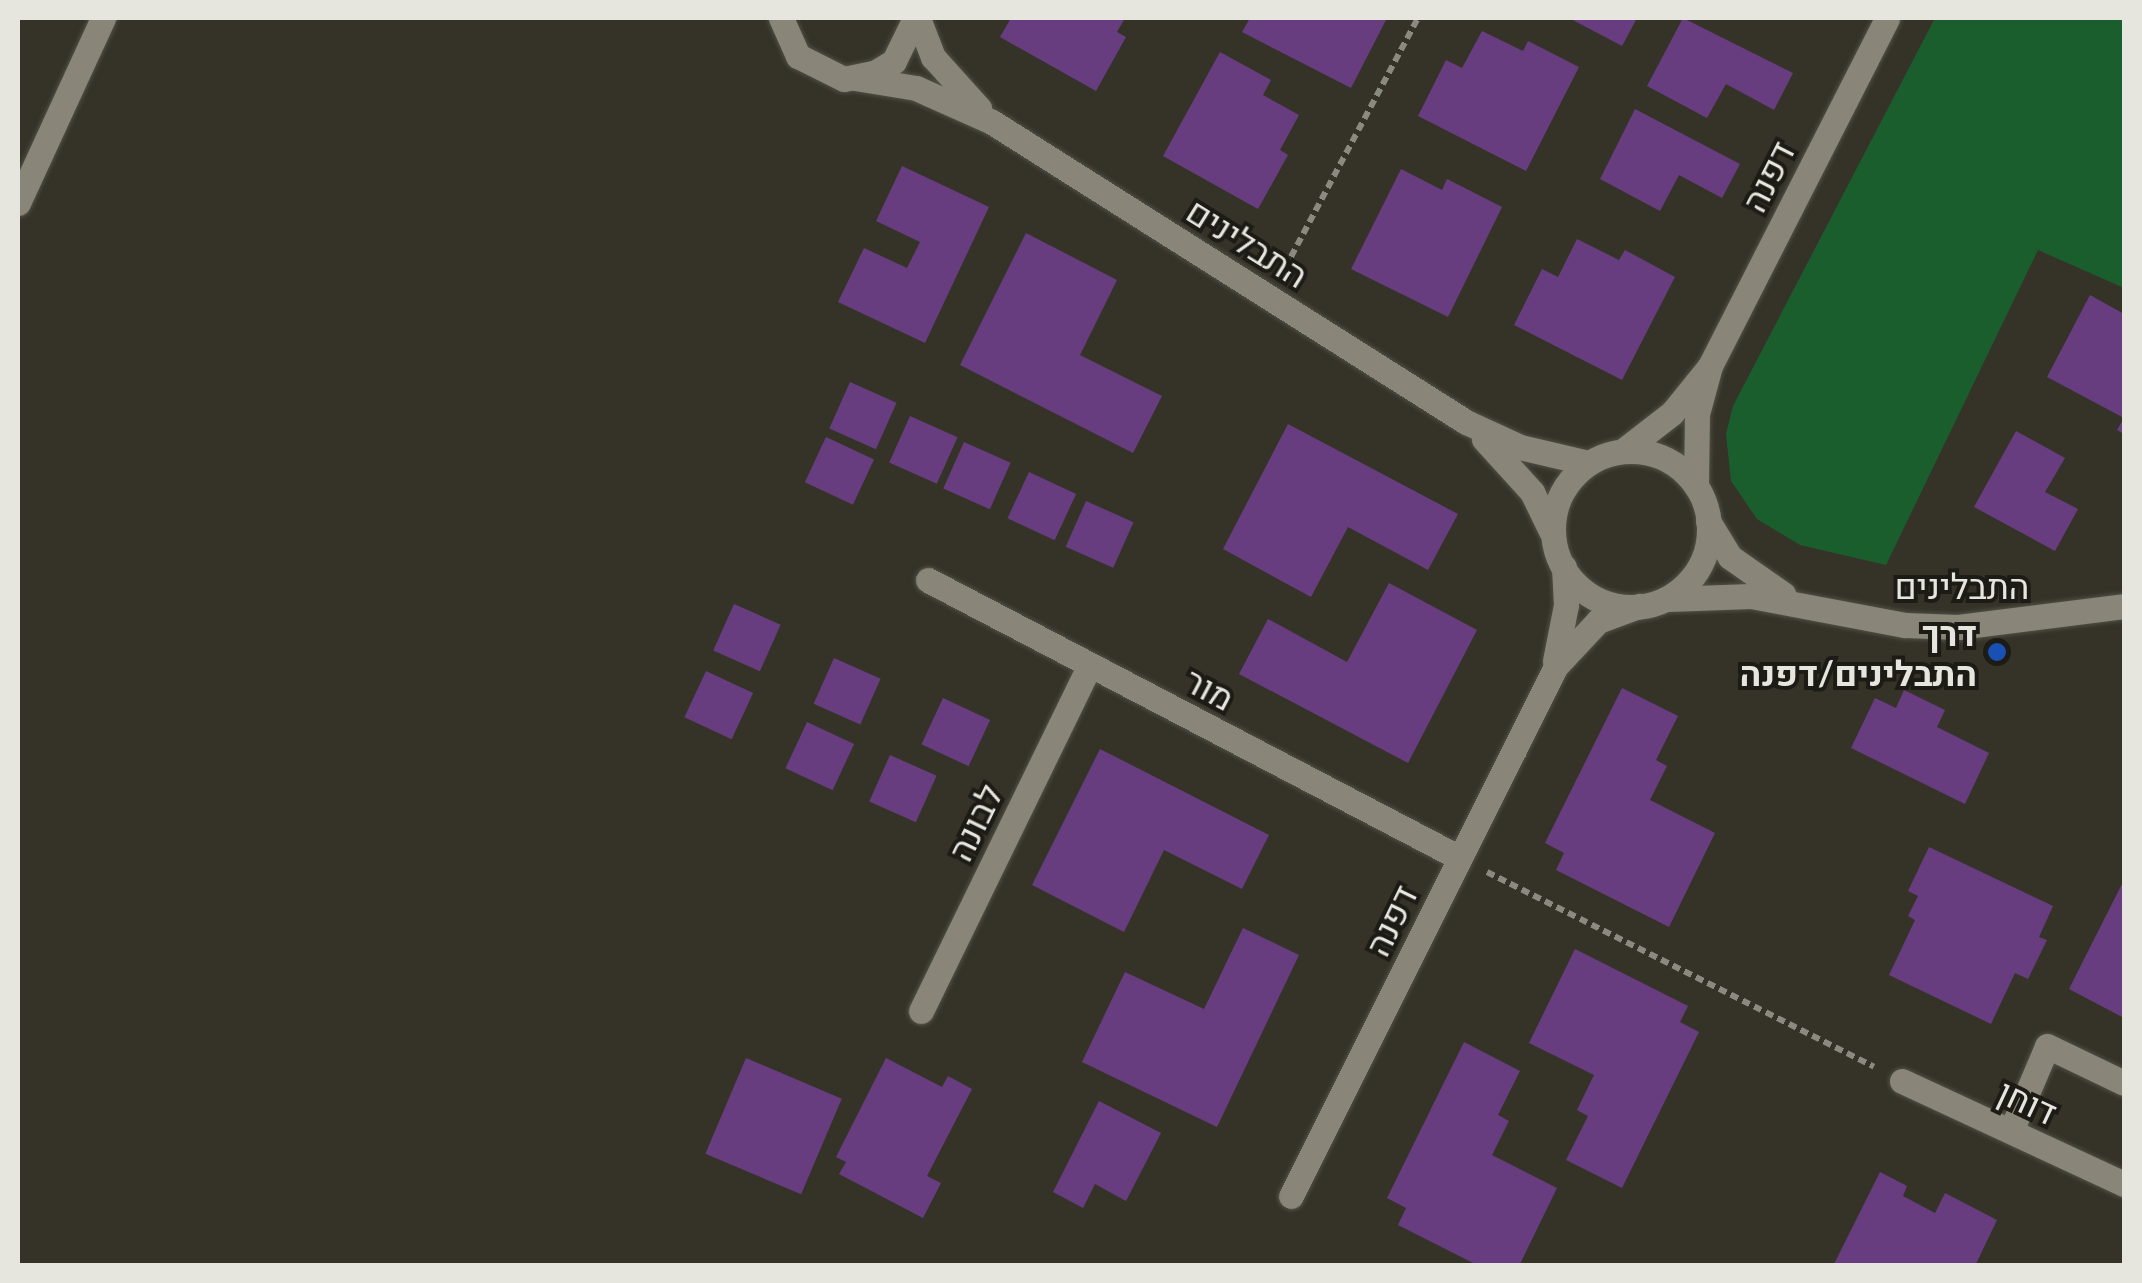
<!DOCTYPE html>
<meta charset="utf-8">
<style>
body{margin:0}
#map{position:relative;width:2142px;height:1283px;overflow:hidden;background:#353328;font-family:Lato,Heebo,sans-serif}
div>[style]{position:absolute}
.green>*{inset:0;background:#1b5e2d}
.building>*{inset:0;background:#673d80;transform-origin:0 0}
.path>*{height:6px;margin-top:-3px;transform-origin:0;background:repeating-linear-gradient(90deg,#8b8a81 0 8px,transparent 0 13px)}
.roads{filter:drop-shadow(0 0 2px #515046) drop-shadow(0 0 2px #515046)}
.lane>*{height:25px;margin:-12.5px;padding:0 12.5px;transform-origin:12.5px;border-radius:12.5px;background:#898679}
.street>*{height:25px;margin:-12.5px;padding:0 12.5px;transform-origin:12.5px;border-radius:12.5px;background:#898679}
.secondary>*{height:25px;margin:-12.5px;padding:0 12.5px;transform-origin:12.5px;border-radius:12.5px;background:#898679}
.secondary>.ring{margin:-12.5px;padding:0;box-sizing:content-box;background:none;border:25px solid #898679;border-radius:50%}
.dots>*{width:28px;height:28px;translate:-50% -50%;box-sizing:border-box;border:5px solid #1c1b16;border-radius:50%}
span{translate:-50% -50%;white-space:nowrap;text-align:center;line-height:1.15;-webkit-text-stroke:8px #1c1b16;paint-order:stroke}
.street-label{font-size:35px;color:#e6e5de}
.poi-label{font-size:35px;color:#e6e5de;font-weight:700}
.right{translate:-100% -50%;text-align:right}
.frame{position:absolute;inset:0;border:20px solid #e6e5de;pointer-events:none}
</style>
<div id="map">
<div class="green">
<i style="clip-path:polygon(1935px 18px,2124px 18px,2124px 288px,2038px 250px,1886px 565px,1800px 545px,1757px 519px,1731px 481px,1726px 434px,1733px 406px)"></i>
</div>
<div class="building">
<i style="clip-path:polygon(1011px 18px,1125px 18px,1117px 32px,1126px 37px,1096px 91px,1000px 37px)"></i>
<i style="clip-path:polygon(1250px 18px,1387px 18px,1351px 88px,1242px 32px)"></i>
<i style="clip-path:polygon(1569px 18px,1637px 18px,1622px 46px)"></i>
<i style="clip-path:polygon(1683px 18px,1793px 73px,1774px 110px,1726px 84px,1707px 118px,1647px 86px)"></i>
<i style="clip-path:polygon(1482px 31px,1523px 51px,1528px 41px,1579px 67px,1526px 171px,1418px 116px,1446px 60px,1462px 68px)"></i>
<i style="clip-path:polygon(1220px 52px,1271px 80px,1263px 95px,1299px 115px,1280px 150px,1288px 155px,1258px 209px,1163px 156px)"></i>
<i style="clip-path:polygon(1635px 109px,1740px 164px,1722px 198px,1679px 175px,1660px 211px,1600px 179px)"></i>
<i style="clip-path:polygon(902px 166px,989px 207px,925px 343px,838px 302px,864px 248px,907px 268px,920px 242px,876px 221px)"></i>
<i style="clip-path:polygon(1401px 169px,1442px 190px,1447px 179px,1502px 207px,1448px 317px,1351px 269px)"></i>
<i style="clip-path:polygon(1026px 233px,1117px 280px,1080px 355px,1162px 396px,1133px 453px,960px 365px)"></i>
<i style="clip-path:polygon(1577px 239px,1619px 260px,1625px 250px,1675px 277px,1622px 380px,1514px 325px,1542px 269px,1558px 277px)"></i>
<i style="clip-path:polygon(2090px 295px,2124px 314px,2124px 434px,2117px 430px,2124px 418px,2047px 377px)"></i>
<i style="left:850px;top:382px;width:51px;height:51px;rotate:24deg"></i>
<i style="left:910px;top:416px;width:52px;height:51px;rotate:24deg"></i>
<i style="clip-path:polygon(1288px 424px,1458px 514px,1428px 570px,1348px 527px,1311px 597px,1223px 549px)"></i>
<i style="clip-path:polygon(2016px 431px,2065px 458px,2045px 492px,2078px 509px,2055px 551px,1974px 507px)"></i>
<i style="left:826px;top:437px;width:53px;height:50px;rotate:25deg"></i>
<i style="left:964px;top:442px;width:51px;height:51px;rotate:24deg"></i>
<i style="left:1029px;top:472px;width:52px;height:51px;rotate:25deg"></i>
<i style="left:1086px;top:501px;width:52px;height:50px;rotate:24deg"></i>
<i style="clip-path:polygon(1389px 583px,1477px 630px,1408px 763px,1239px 674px,1268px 619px,1347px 662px)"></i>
<i style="left:734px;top:604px;width:51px;height:51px;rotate:24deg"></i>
<i style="left:834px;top:658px;width:51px;height:50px;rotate:24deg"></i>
<i style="left:706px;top:671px;width:52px;height:51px;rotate:25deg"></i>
<i style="clip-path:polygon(1622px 688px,1678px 716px,1656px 760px,1667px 766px,1650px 800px,1715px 833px,1669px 927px,1556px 870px,1564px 853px,1545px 843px)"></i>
<i style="clip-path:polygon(1904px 690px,1945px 710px,1937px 727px,1989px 753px,1965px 804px,1851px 748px,1875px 698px,1896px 708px)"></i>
<i style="left:943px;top:698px;width:52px;height:51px;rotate:25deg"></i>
<i style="left:807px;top:722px;width:52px;height:51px;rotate:25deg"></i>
<i style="clip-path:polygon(1100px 749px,1269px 835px,1242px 889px,1164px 850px,1124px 932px,1032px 885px)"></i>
<i style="left:890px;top:755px;width:51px;height:51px;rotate:24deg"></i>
<i style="clip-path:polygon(1929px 847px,2053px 906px,2039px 937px,2047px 940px,2028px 979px,2015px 973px,1991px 1024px,1889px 975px,1915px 920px,1908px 916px,1918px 896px,1908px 891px)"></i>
<i style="clip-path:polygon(2124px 880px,2124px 1018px,2069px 989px)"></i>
<i style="clip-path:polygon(1243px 928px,1299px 955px,1217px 1127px,1082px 1062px,1125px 972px,1204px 1009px)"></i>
<i style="clip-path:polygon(1575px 949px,1688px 1006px,1680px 1022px,1699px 1032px,1622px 1188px,1566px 1160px,1588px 1116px,1577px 1110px,1594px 1075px,1529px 1043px)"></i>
<i style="clip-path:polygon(1464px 1042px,1520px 1071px,1498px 1115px,1509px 1121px,1492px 1155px,1557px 1188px,1519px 1266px,1479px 1266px,1398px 1225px,1406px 1208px,1387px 1198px)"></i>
<i style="left:746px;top:1058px;width:104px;height:104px;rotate:23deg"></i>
<i style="clip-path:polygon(886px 1058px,942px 1087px,948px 1076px,972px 1089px,927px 1176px,941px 1183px,923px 1218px,839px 1174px,846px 1162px,836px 1157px)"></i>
<i style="clip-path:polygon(1099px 1101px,1161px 1133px,1126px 1201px,1095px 1184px,1083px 1208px,1053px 1192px)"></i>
<i style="clip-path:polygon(1880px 1172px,1907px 1186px,1903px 1196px,1935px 1213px,1945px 1193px,1997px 1220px,1975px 1266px,1833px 1266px)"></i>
</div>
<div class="path">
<i style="left:1285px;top:268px;width:283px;rotate:-62deg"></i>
<i style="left:1487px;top:872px;width:433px;rotate:26.7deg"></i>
</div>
<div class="roads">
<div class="lane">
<i style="left:2011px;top:1131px;width:92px;rotate:-67deg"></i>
<i style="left:2047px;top:1046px;width:85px;rotate:25.7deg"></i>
</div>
<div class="street">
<i style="left:18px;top:203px;width:204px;rotate:-65.3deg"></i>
<i style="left:1623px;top:451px;width:62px;rotate:-37.8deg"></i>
<i style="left:1672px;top:413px;width:60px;rotate:-51deg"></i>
<i style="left:928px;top:580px;width:600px;rotate:27.59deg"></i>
<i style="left:1555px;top:661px;width:57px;rotate:-78.9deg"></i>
<i style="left:1566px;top:605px;width:38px;rotate:-93deg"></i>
<i style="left:921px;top:1011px;width:385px;rotate:-64deg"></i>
<i style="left:1902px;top:1081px;width:245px;rotate:24.9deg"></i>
<i style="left:1291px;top:1196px;width:593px;rotate:-63.43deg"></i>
<i style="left:1556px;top:666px;width:62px;rotate:-47deg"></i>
<i style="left:1598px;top:621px;width:44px;rotate:-20.1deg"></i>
</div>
<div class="secondary">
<i style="left:781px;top:18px;width:42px;rotate:65.9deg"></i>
<i style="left:798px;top:56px;width:51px;rotate:26.6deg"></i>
<i style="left:844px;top:79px;width:33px;rotate:-12deg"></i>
<i style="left:876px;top:72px;width:21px;rotate:-31deg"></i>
<i style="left:894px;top:61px;width:48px;rotate:-64deg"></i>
<i style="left:918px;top:18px;width:42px;rotate:69deg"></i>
<i style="left:933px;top:57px;width:69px;rotate:48deg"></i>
<i style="left:855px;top:78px;width:62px;rotate:9.3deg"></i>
<i style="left:916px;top:88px;width:83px;rotate:24.1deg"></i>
<i style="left:992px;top:122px;width:561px;rotate:32.33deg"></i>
<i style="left:1466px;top:422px;width:60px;rotate:24.8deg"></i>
<i style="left:1520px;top:447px;width:70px;rotate:13.2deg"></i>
<i style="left:1484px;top:439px;width:72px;rotate:47.8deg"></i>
<i style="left:1532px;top:492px;width:43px;rotate:64deg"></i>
<i class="ring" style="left:1553px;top:451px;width:131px;height:131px"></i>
<i style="left:1696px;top:486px;width:72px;rotate:-89.2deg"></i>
<i style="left:1697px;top:414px;width:50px;rotate:-74.8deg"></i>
<i style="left:1710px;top:366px;width:390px;rotate:-63deg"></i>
<i style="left:1708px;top:521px;width:42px;rotate:58.6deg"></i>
<i style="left:1730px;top:557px;width:65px;rotate:34.9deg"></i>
<i style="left:1668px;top:599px;width:83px;rotate:-2.1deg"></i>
<i style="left:1751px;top:596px;width:157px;rotate:10.7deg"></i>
<i style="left:1905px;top:625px;width:53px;rotate:2.2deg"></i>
<i style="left:1958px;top:627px;width:167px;rotate:-7.2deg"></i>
</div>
</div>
<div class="dots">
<i style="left:1997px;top:652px;background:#1a4fb4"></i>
</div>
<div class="street-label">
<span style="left:1767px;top:176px;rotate:-63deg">דפנה</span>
<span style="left:1248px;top:242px;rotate:32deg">התבלינים</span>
<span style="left:1962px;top:585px">התבלינים</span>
<span style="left:1210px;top:688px;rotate:28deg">מור</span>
<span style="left:974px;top:822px;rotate:-64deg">לבונה</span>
<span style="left:1390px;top:920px;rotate:-64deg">דפנה</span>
<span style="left:2028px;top:1101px;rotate:25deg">דוחן</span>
</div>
<div class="poi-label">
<span class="right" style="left:1977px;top:652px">דרך<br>התבלינים/דפנה</span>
</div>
<div class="frame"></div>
</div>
